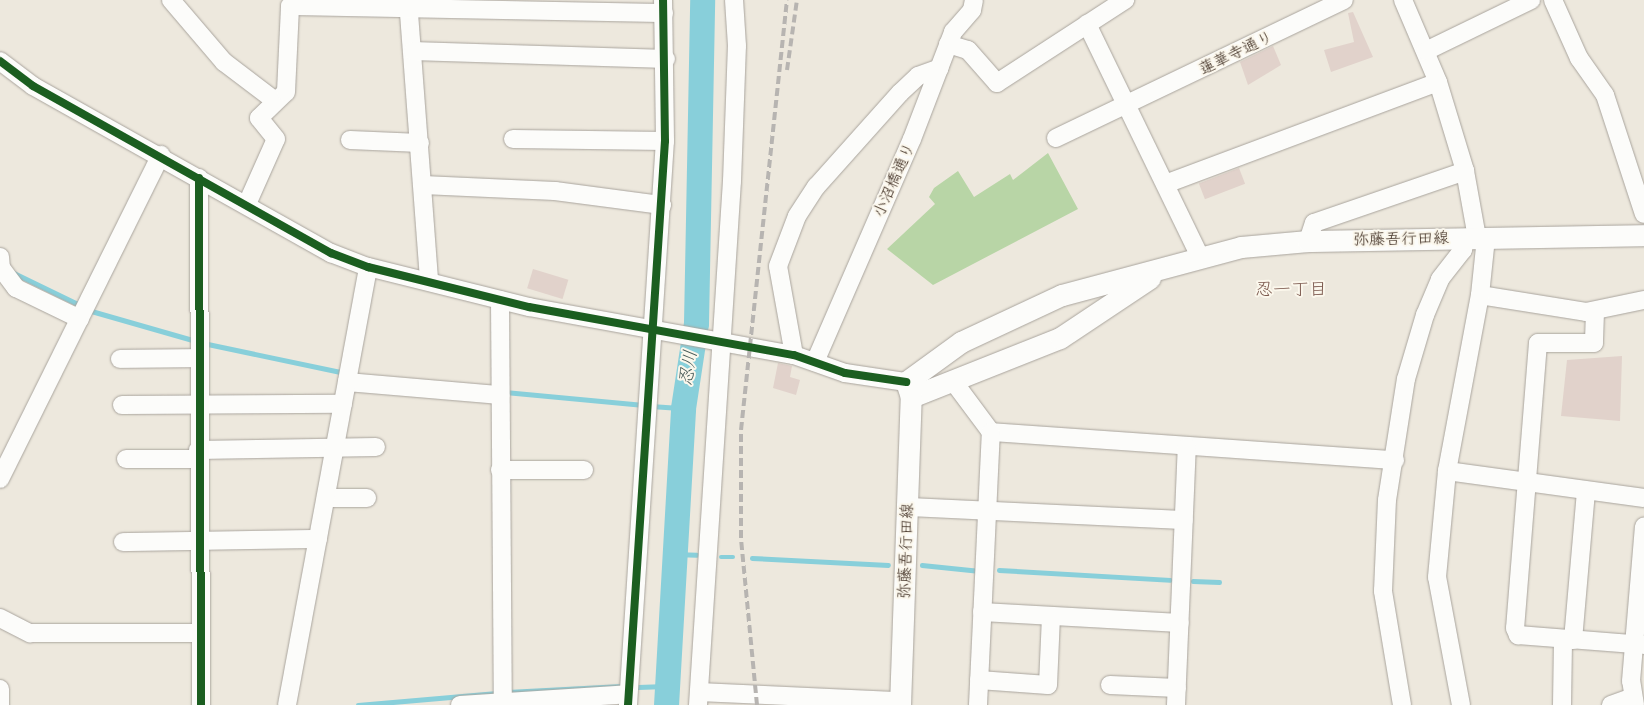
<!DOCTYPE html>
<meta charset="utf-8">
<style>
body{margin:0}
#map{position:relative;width:1644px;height:705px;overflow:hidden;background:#ede8dd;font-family:"Architects Daughter","Klee One",sans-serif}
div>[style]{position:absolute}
.green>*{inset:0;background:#b8d5a6}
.stream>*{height:4.5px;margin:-2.25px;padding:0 2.25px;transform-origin:2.25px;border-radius:2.25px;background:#88cfda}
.river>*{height:25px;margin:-12.5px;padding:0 12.5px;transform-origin:12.5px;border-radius:12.5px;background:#88cfda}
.building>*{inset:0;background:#e1d2cb;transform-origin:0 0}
.roads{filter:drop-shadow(0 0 1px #a9a49d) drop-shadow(0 0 1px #a9a49d)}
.minor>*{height:18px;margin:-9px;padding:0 9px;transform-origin:9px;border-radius:9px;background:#fcfcfa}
.major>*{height:21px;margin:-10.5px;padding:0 10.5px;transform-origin:10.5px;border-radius:10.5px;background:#fcfcfa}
.rail>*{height:4px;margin-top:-2px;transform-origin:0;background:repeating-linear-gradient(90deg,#b7b4b1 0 8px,transparent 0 12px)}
.cycleway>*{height:8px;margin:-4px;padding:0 4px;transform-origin:4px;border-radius:4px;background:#1b5e20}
span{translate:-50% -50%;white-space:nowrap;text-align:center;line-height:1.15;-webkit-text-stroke:4px #fbf7ec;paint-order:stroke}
.street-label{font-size:16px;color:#3b2a1e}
.neighbourhood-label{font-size:18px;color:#7b584d}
.water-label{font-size:18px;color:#455856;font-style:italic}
</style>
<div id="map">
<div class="green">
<i style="clip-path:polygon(1048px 153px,1078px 209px,933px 285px,887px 249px,935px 204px,929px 197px,934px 188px,958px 171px,974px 197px,1010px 174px,1013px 180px)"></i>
</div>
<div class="stream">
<i style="left:12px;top:272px;width:78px;rotate:25.9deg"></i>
<i style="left:88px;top:310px;width:112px;rotate:16deg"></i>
<i style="left:203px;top:343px;width:145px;rotate:11.9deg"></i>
<i style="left:504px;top:392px;width:140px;rotate:5.3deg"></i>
<i style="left:651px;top:406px;width:32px;rotate:4deg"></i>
<i style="left:673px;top:554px;width:23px;rotate:2deg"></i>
<i style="left:721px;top:557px;width:12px"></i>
<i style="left:752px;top:558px;width:136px;rotate:2.9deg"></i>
<i style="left:922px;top:565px;width:58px;rotate:5.9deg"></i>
<i style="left:999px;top:570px;width:171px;rotate:3.3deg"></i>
<i style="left:1193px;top:581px;width:26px;rotate:2deg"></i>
<i style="left:638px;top:687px;width:28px;rotate:-2deg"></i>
<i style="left:507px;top:692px;width:115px;rotate:-3deg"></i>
<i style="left:358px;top:705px;width:142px;rotate:-4.9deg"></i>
</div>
<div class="river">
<i style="left:666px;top:705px;width:297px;rotate:-86.7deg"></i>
<i style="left:683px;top:408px;width:86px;rotate:-81.3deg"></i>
<i style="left:696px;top:323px;width:323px;rotate:-88.9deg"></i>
</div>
<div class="building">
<i style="clip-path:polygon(1353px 12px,1373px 57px,1331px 72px,1324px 50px,1354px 42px,1348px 13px)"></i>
<i style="clip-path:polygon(1273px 46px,1281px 65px,1248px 85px,1240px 62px)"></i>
<i style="left:1239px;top:168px;width:17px;height:43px;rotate:69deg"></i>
<i style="left:533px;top:269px;width:37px;height:20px;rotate:17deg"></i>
<i style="clip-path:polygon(1622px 356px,1620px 421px,1561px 416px,1567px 360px)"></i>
<i style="clip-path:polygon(778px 363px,792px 366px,790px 377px,800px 380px,796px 395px,773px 388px)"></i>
</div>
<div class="roads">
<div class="minor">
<i style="left:171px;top:0;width:82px;rotate:49.5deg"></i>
<i style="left:224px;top:62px;width:63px;rotate:37.2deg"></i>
<i style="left:408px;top:0;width:280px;rotate:85.7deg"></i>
<i style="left:1403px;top:0;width:89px;rotate:66.9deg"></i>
<i style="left:1438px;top:82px;width:93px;rotate:73.1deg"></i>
<i style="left:1465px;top:171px;width:68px;rotate:79.8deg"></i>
<i style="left:1553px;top:0;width:64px;rotate:65.9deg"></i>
<i style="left:1579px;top:58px;width:45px;rotate:54.9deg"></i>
<i style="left:1605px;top:95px;width:125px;rotate:71.9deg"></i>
<i style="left:1087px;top:24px;width:259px;rotate:64.1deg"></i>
<i style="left:948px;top:44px;width:21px;rotate:17deg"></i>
<i style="left:968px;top:50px;width:44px;rotate:48.7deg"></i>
<i style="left:997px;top:83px;width:153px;rotate:-33deg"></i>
<i style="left:413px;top:51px;width:253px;rotate:1.8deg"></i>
<i style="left:1426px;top:51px;width:117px;rotate:-25.9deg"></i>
<i style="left:0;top:61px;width:41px;rotate:37.1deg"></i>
<i style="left:33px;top:86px;width:342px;rotate:29.3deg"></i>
<i style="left:331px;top:253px;width:40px;rotate:21deg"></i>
<i style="left:368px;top:267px;width:166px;rotate:14deg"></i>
<i style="left:529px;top:307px;width:269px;rotate:10.3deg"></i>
<i style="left:794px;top:355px;width:54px;rotate:19.4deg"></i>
<i style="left:845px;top:373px;width:62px;rotate:8.4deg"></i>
<i style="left:1056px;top:138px;width:319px;rotate:-25.6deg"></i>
<i style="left:513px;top:139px;width:152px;rotate:0.8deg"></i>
<i style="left:350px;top:140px;width:70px;rotate:2.5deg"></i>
<i style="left:199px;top:178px;width:527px;rotate:89.78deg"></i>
<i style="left:1168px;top:183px;width:288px;rotate:-20.5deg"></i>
<i style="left:423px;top:185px;width:132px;rotate:2.6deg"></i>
<i style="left:555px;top:191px;width:108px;rotate:7.5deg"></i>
<i style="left:247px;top:204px;width:71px;rotate:-66deg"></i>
<i style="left:276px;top:139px;width:27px;rotate:-129deg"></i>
<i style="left:259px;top:118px;width:37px;rotate:-44deg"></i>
<i style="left:286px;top:92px;width:86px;rotate:-87.3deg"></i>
<i style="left:290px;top:6px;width:374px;rotate:1.1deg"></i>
<i style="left:1308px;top:241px;width:19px;rotate:-72deg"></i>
<i style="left:1314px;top:223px;width:160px;rotate:-19deg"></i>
<i style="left:0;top:257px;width:11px;rotate:85deg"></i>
<i style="left:1px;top:268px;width:25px;rotate:53deg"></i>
<i style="left:16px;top:288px;width:71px;rotate:25.8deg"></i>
<i style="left:1480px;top:295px;width:107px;rotate:9.1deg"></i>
<i style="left:1586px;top:312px;width:59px;rotate:-11.7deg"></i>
<i style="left:500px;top:300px;width:401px;rotate:89.6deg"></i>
<i style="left:1595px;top:312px;width:31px;rotate:92deg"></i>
<i style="left:1594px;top:343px;width:56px;rotate:180deg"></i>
<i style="left:1538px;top:343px;width:286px;rotate:94.6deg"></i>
<i style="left:1515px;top:628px;width:8px;rotate:67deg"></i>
<i style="left:1518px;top:635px;width:126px;rotate:4.5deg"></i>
<i style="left:794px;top:355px;width:90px;rotate:-100.2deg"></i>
<i style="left:778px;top:266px;width:53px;rotate:-69.2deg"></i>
<i style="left:797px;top:216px;width:35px;rotate:-57deg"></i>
<i style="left:816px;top:187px;width:126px;rotate:-48.2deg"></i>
<i style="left:900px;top:93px;width:25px;rotate:-43deg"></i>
<i style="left:918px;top:76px;width:23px;rotate:-20deg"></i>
<i style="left:120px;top:359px;width:78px;rotate:-0.7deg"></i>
<i style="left:815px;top:362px;width:243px;rotate:-66.5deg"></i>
<i style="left:912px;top:139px;width:115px;rotate:-69deg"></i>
<i style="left:953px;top:32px;width:29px;rotate:-49deg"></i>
<i style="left:972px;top:10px;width:10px;rotate:-79deg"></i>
<i style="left:953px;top:381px;width:64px;rotate:53.3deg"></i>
<i style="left:991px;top:432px;width:405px;rotate:4deg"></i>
<i style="left:347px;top:382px;width:154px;rotate:4.9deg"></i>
<i style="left:122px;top:405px;width:221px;rotate:-0.3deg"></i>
<i style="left:198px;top:450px;width:178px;rotate:-1deg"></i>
<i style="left:126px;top:459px;width:72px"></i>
<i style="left:500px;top:470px;width:84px"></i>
<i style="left:1447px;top:471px;width:199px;rotate:7.8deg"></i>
<i style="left:0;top:479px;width:362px;rotate:-63.6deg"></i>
<i style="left:326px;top:498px;width:41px"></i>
<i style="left:908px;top:507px;width:276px;rotate:2.7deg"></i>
<i style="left:123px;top:542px;width:195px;rotate:-0.9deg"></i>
<i style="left:982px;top:612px;width:198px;rotate:3.2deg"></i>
<i style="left:0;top:618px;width:34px;rotate:27deg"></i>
<i style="left:30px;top:633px;width:169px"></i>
<i style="left:1573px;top:640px;width:150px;rotate:-85deg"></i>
<i style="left:979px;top:680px;width:69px;rotate:4.1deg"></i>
<i style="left:1048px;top:685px;width:69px;rotate:-87.5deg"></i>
<i style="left:1110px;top:685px;width:67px;rotate:2.6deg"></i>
<i style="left:0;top:689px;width:16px;rotate:90deg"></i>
<i style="left:699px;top:692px;width:201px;rotate:2.6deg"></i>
<i style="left:287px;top:705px;width:445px;rotate:-79.5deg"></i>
<i style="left:460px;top:705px;width:168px;rotate:-3.7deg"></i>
<i style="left:628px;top:705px;width:565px;rotate:-86.25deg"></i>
<i style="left:665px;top:141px;width:141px;rotate:-90.8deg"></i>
<i style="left:698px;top:705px;width:525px;rotate:-86.29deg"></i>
<i style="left:732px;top:181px;width:135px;rotate:-87.9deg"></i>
<i style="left:737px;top:46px;width:46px;rotate:-93.7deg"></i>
<i style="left:978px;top:705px;width:273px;rotate:-87.3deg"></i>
<i style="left:1176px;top:705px;width:258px;rotate:-87.6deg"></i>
<i style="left:1402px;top:705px;width:116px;rotate:-99.5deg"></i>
<i style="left:1383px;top:591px;width:91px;rotate:-87.5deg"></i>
<i style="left:1387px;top:500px;width:122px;rotate:-81.1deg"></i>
<i style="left:1406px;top:379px;width:67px;rotate:-73.5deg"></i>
<i style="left:1425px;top:315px;width:39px;rotate:-67deg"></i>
<i style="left:1440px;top:279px;width:37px;rotate:-52deg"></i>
<i style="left:1463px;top:250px;width:12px;rotate:-81deg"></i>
<i style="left:1461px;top:705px;width:130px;rotate:-100.6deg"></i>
<i style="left:1437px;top:577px;width:106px;rotate:-84.6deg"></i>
<i style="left:1447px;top:471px;width:179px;rotate:-79.4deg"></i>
<i style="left:1480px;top:295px;width:57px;rotate:-84deg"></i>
<i style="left:1562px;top:705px;width:66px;rotate:-89.1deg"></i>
<i style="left:1611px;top:705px;width:23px;rotate:-20deg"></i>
<i style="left:1635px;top:705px;width:24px;rotate:-99deg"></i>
<i style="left:1631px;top:681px;width:155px;rotate:-85.2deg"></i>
</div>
<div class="major">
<i style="left:911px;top:397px;width:160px;rotate:-21.6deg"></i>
<i style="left:1060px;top:338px;width:108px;rotate:-33.7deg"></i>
<i style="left:900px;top:705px;width:308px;rotate:-88deg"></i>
<i style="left:911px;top:397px;width:16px;rotate:-108deg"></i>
<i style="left:906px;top:382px;width:68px;rotate:-36deg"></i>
<i style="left:961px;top:342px;width:111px;rotate:-25deg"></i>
<i style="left:1062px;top:295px;width:185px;rotate:-15deg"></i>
<i style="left:1241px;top:247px;width:67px;rotate:-5.1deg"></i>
<i style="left:1308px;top:241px;width:336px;rotate:-1deg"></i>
</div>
</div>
<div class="rail">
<i style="left:787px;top:70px;width:71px;rotate:-81.9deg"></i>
<i style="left:757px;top:705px;width:168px;rotate:-95.5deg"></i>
<i style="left:741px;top:538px;width:108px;rotate:-90deg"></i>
<i style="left:741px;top:430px;width:432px;rotate:-83.9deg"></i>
</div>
<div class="cycleway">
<i style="left:0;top:61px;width:41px;rotate:37.1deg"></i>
<i style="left:33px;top:86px;width:342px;rotate:29.3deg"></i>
<i style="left:331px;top:253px;width:40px;rotate:21deg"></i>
<i style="left:368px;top:267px;width:166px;rotate:14deg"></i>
<i style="left:529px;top:307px;width:269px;rotate:10.3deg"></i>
<i style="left:794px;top:355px;width:54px;rotate:19.4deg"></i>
<i style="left:845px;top:373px;width:62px;rotate:8.4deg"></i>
<i style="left:199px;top:178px;width:527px;rotate:89.78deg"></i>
<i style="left:628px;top:705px;width:565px;rotate:-86.25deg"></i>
<i style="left:665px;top:141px;width:141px;rotate:-90.8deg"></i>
</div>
<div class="street-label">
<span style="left:1236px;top:53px;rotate:-26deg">蓮華寺通り</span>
<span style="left:894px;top:180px;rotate:-66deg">小沼橋通り</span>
<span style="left:1401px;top:239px;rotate:-1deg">弥藤吾行田線</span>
<span style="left:906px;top:551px;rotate:-88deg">弥藤吾行田線</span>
</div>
<div class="neighbourhood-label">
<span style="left:1291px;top:290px">忍一丁目</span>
</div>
<div class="water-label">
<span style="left:689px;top:368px;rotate:-81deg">忍川</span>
</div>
</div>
